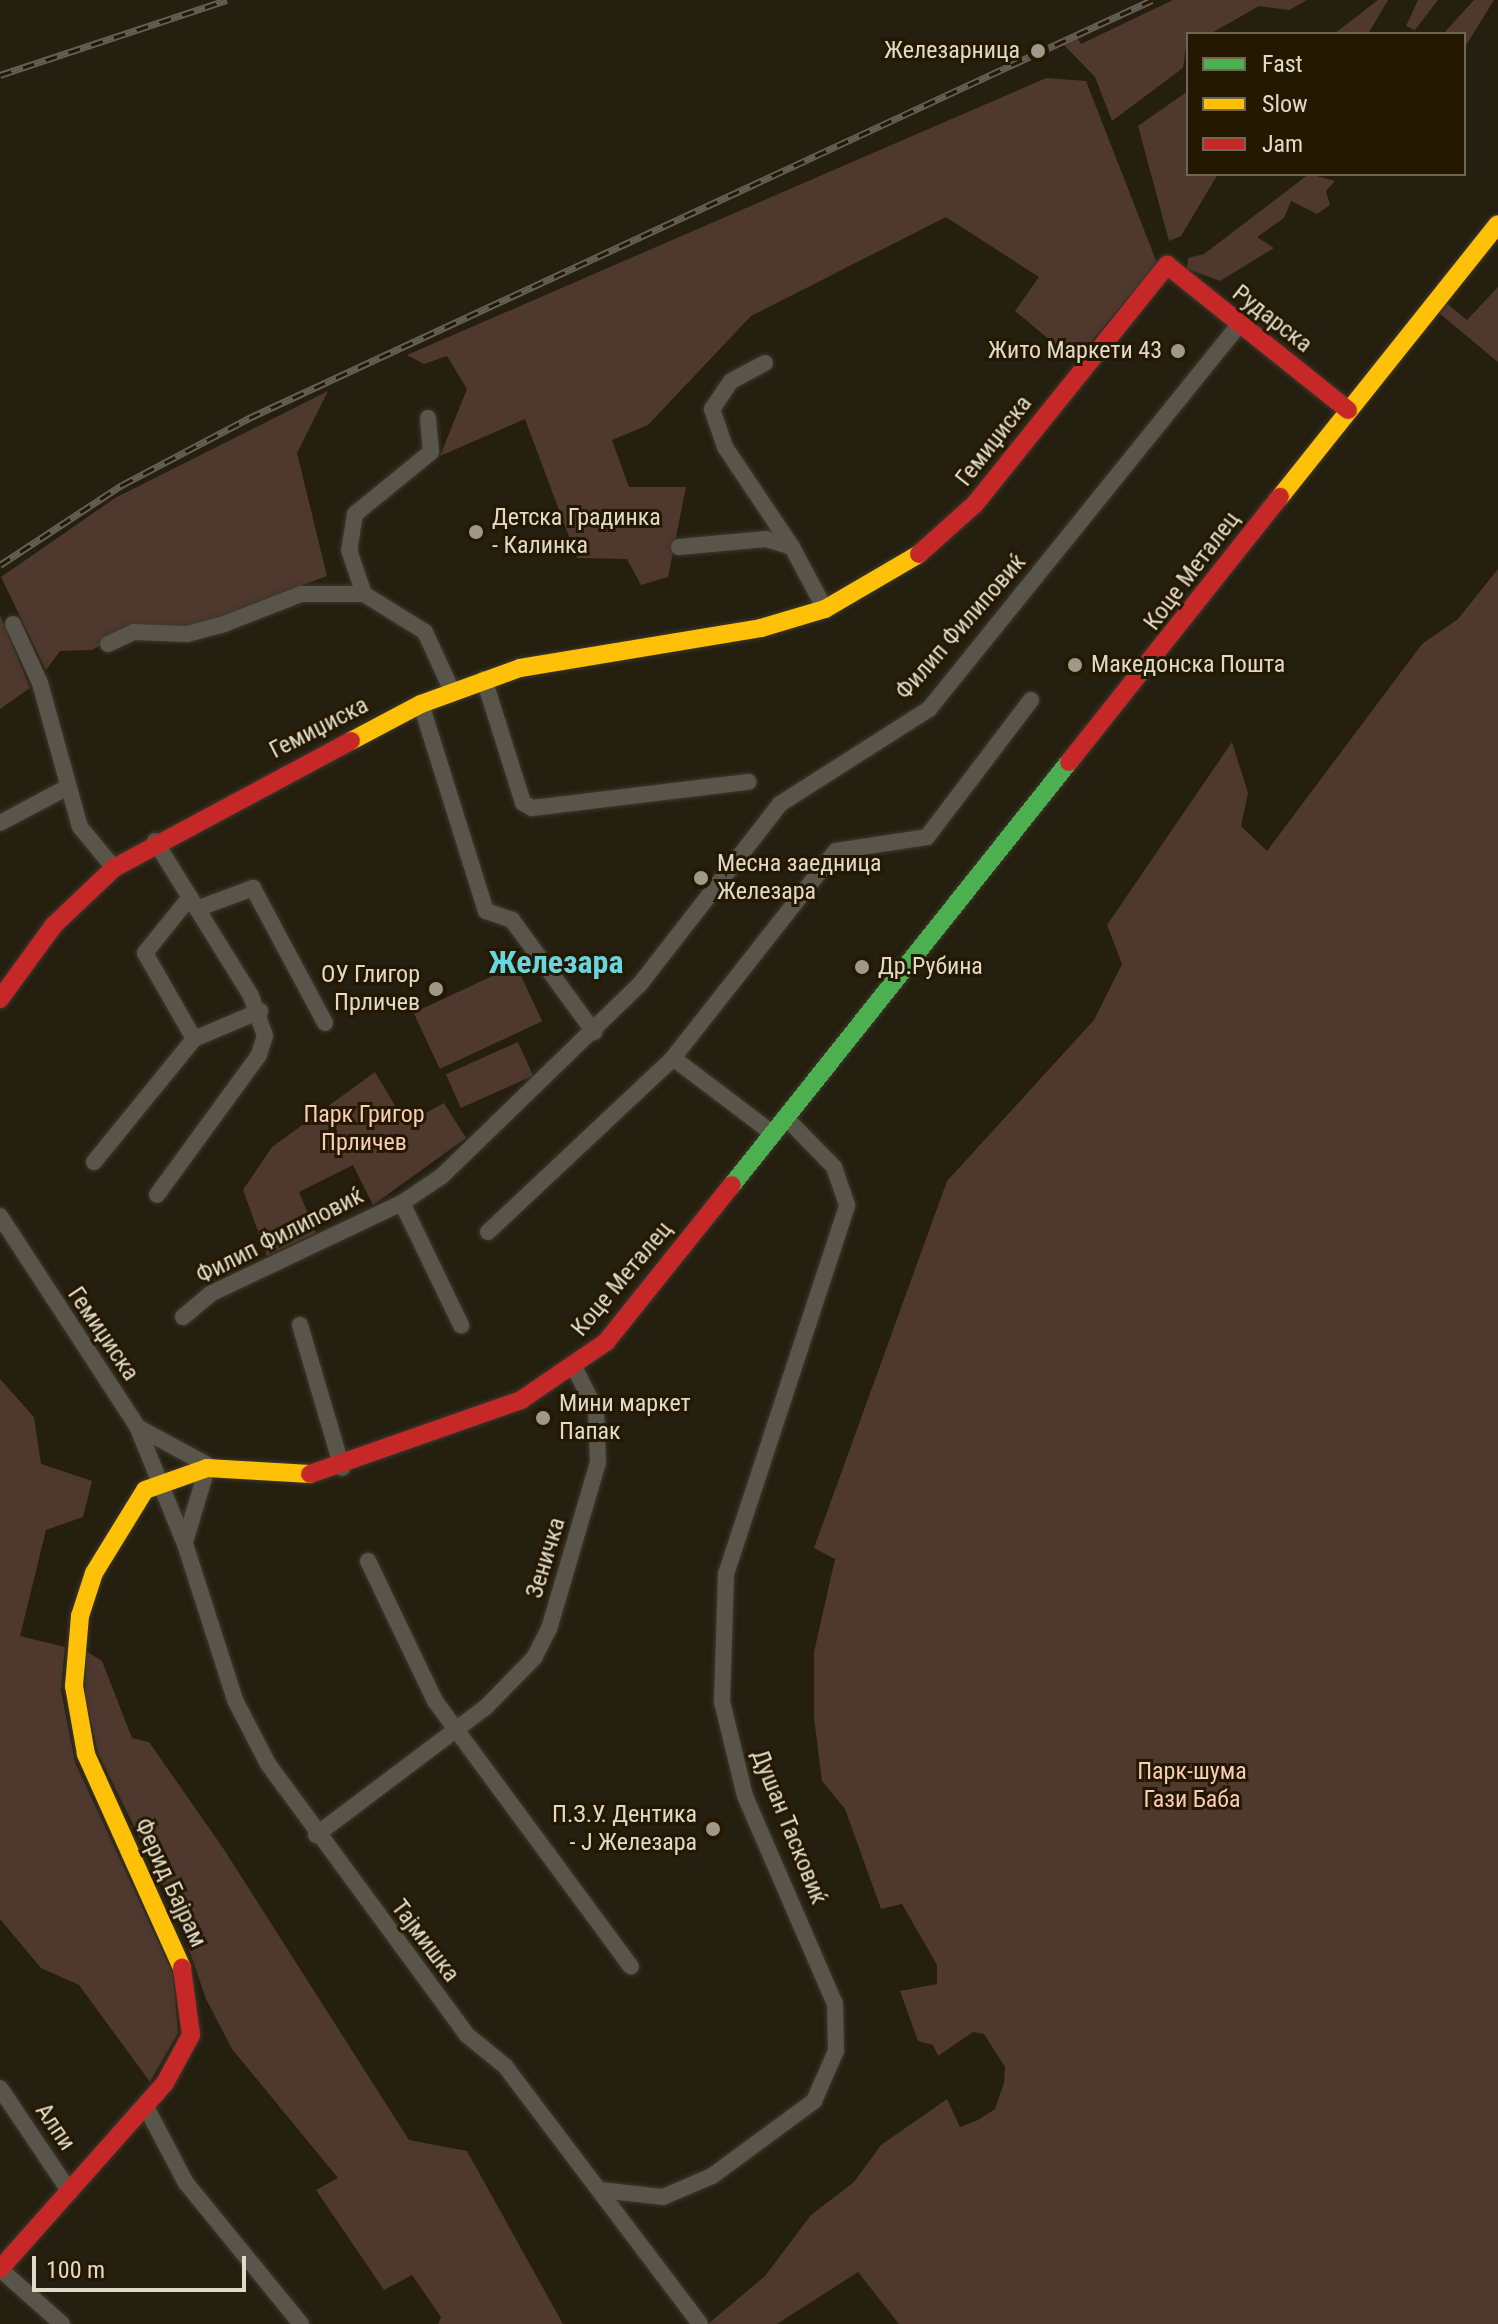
<!DOCTYPE html>
<meta charset="utf-8">
<style>
body{margin:0}
#map{position:relative;width:1498px;height:2324px;overflow:hidden;background:#251f10;font-family:"Roboto Condensed",sans-serif}
div>[style]{position:absolute}
.green>*{inset:0;background:#4f382e;transform-origin:0 0}
.roads{filter:drop-shadow(0 0 2px #3d382d) drop-shadow(0 0 2px #3d382d)}
.street>*{height:16px;margin:-8px;padding:0 8px;transform-origin:8px;border-radius:8px;background:#5a554a}
.fast>*{height:18px;margin:-9px;padding:0 9px;transform-origin:9px;border-radius:9px;background:#4caf50}
.slow>*{height:18px;margin:-9px;padding:0 9px;transform-origin:9px;border-radius:9px;background:#ffc107}
.jam>*{height:18px;margin:-9px;padding:0 9px;transform-origin:9px;border-radius:9px;background:#c62828}
.rail>*{height:7px;margin-top:-3.5px;transform-origin:0;background:repeating-linear-gradient(90deg,#241900 0 12px,#645f54 0 24px);box-sizing:border-box;border-block:2px solid #645f54}
.dots>*{width:22px;height:22px;translate:-50% -50%;box-sizing:border-box;border:4px solid #241900;border-radius:50%}
span{translate:-50% -50%;white-space:nowrap;text-align:center;line-height:1.15;-webkit-text-stroke:6px #241900;paint-order:stroke}
.poi-label{font-size:24px;color:#e1daca}
.right{translate:-100% -50%;text-align:right}
.left{translate:0 -50%;text-align:left}
.street-label{font-size:24px;color:#e1daca}
.park-label{font-size:24px;color:#f9cbba}
.district-label{font-size:32px;color:#69d5df;font-weight:700}
.legend{position:absolute;left:1186px;top:32px;width:280px;height:144px;box-sizing:border-box;background:#241900;border:2px solid #706651;margin:0;padding:10px 14px;list-style:none;font-size:24px;color:#e1daca}
.legend li{display:flex;align-items:center;gap:16px;height:40px}
.legend b{width:40px;border:2px solid #706651}
.scale{position:absolute;left:32px;top:2256px;width:214px;height:36px;box-sizing:border-box;border:4px solid #e1daca;border-top:0;padding-left:10px;font-size:24px;line-height:28px;white-space:nowrap;color:#e1daca;-webkit-text-stroke:6px #241900;paint-order:stroke}
</style>
<div id="map">
<div class="green">
<i style="clip-path:polygon(1173px 0,1307px 0,1289px 10px,1259px 6px,1210px 34px,1188px 34px,1183px 68px,1112px 121px,1095px 77px,1063px 44px,1077px 37px,1081px 44px)"></i>
<i style="clip-path:polygon(1378px 0,1388px 0,1368px 34px,1334px 34px)"></i>
<i style="clip-path:polygon(1418px 0,1438px 0,1415px 30px,1406px 26px)"></i>
<i style="clip-path:polygon(1474px 0,1494px 0,1465px 47px,1464px 34px,1443px 34px)"></i>
<i style="clip-path:polygon(1046px 78px,1086px 81px,1157px 263px,1075px 361px,1015px 311px,1039px 277px,946px 217px,751px 316px,648px 425px,612px 440px,629px 487px,686px 487px,668px 577px,641px 585px,627px 559px,577px 558px,525px 419px,440px 456px,467px 389px,447px 356px,424px 364px,407px 355px)"></i>
<i style="clip-path:polygon(1188px 91px,1188px 174px,1218px 174px,1181px 236px,1169px 241px,1138px 126px)"></i>
<i style="clip-path:polygon(1309px 174px,1335px 181px,1326px 191px,1330px 205px,1317px 214px,1291px 201px,1284px 218px,1257px 237px,1274px 248px,1220px 281px,1187px 269px,1188px 258px,1204px 254px)"></i>
<i style="clip-path:polygon(1498px 287px,1498px 362px,1439px 313px,1446px 303px,1467px 320px)"></i>
<i style="clip-path:polygon(328px 391px,297px 453px,327px 576px,194px 627px,141px 625px,92px 650px,60px 651px,46px 670px,1px 577px,115px 498px)"></i>
<i style="clip-path:polygon(1498px 569px,1498px 2324px,899px 2324px,858px 2272px,777px 2324px,708px 2324px,765px 2276px,811px 2215px,854px 2182px,881px 2145px,947px 2099px,960px 2127px,978px 2120px,995px 2109px,1004px 2083px,1005px 2067px,984px 2034px,973px 2032px,938px 2056px,933px 2045px,918px 2041px,900px 1991px,937px 1984px,937px 1965px,902px 1904px,881px 1909px,845px 1809px,822px 1781px,814px 1718px,814px 1652px,835px 1559px,814px 1548px,947px 1181px,1094px 1020px,1122px 964px,1107px 925px,1232px 742px,1248px 793px,1241px 826px,1267px 851px,1422px 644px,1458px 619px)"></i>
<i style="clip-path:polygon(0 615px,30px 688px,0 709px)"></i>
<i style="left:516px;top:965px;width:62px;height:113px;rotate:65deg"></i>
<i style="left:518px;top:1042px;width:37px;height:79px;rotate:66deg"></i>
<i style="clip-path:polygon(375px 1072px,406px 1124px,444px 1103px,466px 1138px,373px 1205px,353px 1165px,299px 1192px,316px 1233px,267px 1256px,243px 1190px,272px 1147px)"></i>
<i style="clip-path:polygon(0 1379px,34px 1417px,41px 1464px,92px 1481px,83px 1517px,46px 1530px,20px 1636px,65px 1647px,61px 1690px,75px 1762px,173px 1974px,178px 2033px,150px 2082px,79px 1985px,41px 1968px,0 1919px)"></i>
<i style="clip-path:polygon(86px 1651px,102px 1661px,132px 1738px,149px 1742px,223px 1848px,409px 2140px,467px 2151px,563px 2324px,438px 2324px,441px 2317px,412px 2275px,384px 2290px,316px 2190px,338px 2178px,232px 2049px,206px 1999px,176px 1912px,98px 1753px,85px 1695px)"></i>
</div>
<div class="roads">
<div class="street">
<i style="left:765px;top:363px;width:38px;rotate:152deg"></i>
<i style="left:731px;top:381px;width:34px;rotate:124deg"></i>
<i style="left:712px;top:409px;width:40px;rotate:71.1deg"></i>
<i style="left:725px;top:447px;width:120px;rotate:56.2deg"></i>
<i style="left:428px;top:418px;width:34px;rotate:85deg"></i>
<i style="left:431px;top:452px;width:98px;rotate:140.8deg"></i>
<i style="left:355px;top:514px;width:36px;rotate:99deg"></i>
<i style="left:349px;top:550px;width:46px;rotate:71.2deg"></i>
<i style="left:364px;top:594px;width:72px;rotate:31.9deg"></i>
<i style="left:425px;top:632px;width:65px;rotate:65.4deg"></i>
<i style="left:679px;top:547px;width:87px;rotate:-5.3deg"></i>
<i style="left:766px;top:539px;width:27px;rotate:17deg"></i>
<i style="left:792px;top:547px;width:70px;rotate:62deg"></i>
<i style="left:13px;top:624px;width:65px;rotate:65.4deg"></i>
<i style="left:40px;top:683px;width:149px;rotate:74.5deg"></i>
<i style="left:80px;top:827px;width:53px;rotate:50.3deg"></i>
<i style="left:108px;top:644px;width:29px;rotate:-25deg"></i>
<i style="left:134px;top:632px;width:53px;rotate:2.2deg"></i>
<i style="left:187px;top:634px;width:38px;rotate:-15deg"></i>
<i style="left:224px;top:624px;width:83px;rotate:-21.3deg"></i>
<i style="left:301px;top:594px;width:63px"></i>
<i style="left:484px;top:679px;width:130px;rotate:72.5deg"></i>
<i style="left:523px;top:803px;width:10px;rotate:29deg"></i>
<i style="left:532px;top:808px;width:218px;rotate:-6.9deg"></i>
<i style="left:421px;top:704px;width:217px;rotate:72.6deg"></i>
<i style="left:486px;top:911px;width:28px;rotate:19deg"></i>
<i style="left:512px;top:920px;width:139px;rotate:53.8deg"></i>
<i style="left:0;top:823px;width:75px;rotate:-27.9deg"></i>
<i style="left:155px;top:841px;width:182px;rotate:58.2deg"></i>
<i style="left:251px;top:996px;width:42px;rotate:70.7deg"></i>
<i style="left:265px;top:1036px;width:20px;rotate:108deg"></i>
<i style="left:259px;top:1055px;width:173px;rotate:126.1deg"></i>
<i style="left:190px;top:897px;width:72px;rotate:128.8deg"></i>
<i style="left:145px;top:953px;width:99px;rotate:60.3deg"></i>
<i style="left:199px;top:908px;width:58px;rotate:-20.3deg"></i>
<i style="left:253px;top:888px;width:153px;rotate:61.9deg"></i>
<i style="left:673px;top:1058px;width:124px;rotate:37.1deg"></i>
<i style="left:94px;top:1162px;width:159px;rotate:-50.9deg"></i>
<i style="left:194px;top:1039px;width:72px;rotate:-23deg"></i>
<i style="left:402px;top:1203px;width:136px;rotate:64.2deg"></i>
<i style="left:0;top:1216px;width:251px;rotate:56.9deg"></i>
<i style="left:137px;top:1426px;width:127px;rotate:67.9deg"></i>
<i style="left:185px;top:1544px;width:164px;rotate:72.2deg"></i>
<i style="left:235px;top:1700px;width:72px;rotate:62.7deg"></i>
<i style="left:268px;top:1764px;width:336px;rotate:53.7deg"></i>
<i style="left:467px;top:2035px;width:49px;rotate:39.2deg"></i>
<i style="left:505px;top:2066px;width:323px;rotate:52.9deg"></i>
<i style="left:488px;top:1232px;width:254px;rotate:-43.2deg"></i>
<i style="left:673px;top:1058px;width:263px;rotate:-51.8deg"></i>
<i style="left:836px;top:851px;width:92px;rotate:-8.7deg"></i>
<i style="left:927px;top:837px;width:172px;rotate:-52.8deg"></i>
<i style="left:183px;top:1317px;width:35px;rotate:-40deg"></i>
<i style="left:210px;top:1294px;width:212px;rotate:-25.4deg"></i>
<i style="left:402px;top:1203px;width:48px;rotate:-34deg"></i>
<i style="left:442px;top:1176px;width:276px;rotate:-44.1deg"></i>
<i style="left:640px;top:984px;width:228px;rotate:-52.1deg"></i>
<i style="left:780px;top:804px;width:177px;rotate:-32.5deg"></i>
<i style="left:929px;top:709px;width:492px;rotate:-51.1deg"></i>
<i style="left:300px;top:1325px;width:149px;rotate:73.6deg"></i>
<i style="left:141px;top:1429px;width:82px;rotate:28.4deg"></i>
<i style="left:185px;top:1542px;width:77px;rotate:-73.4deg"></i>
<i style="left:368px;top:1561px;width:155px;rotate:64.4deg"></i>
<i style="left:435px;top:1701px;width:330px;rotate:53.6deg"></i>
<i style="left:316px;top:1835px;width:213px;rotate:-37deg"></i>
<i style="left:486px;top:1707px;width:69px;rotate:-45.6deg"></i>
<i style="left:534px;top:1658px;width:33px;rotate:-63deg"></i>
<i style="left:549px;top:1629px;width:173px;rotate:-73.6deg"></i>
<i style="left:598px;top:1463px;width:53px;rotate:-92.2deg"></i>
<i style="left:596px;top:1410px;width:46px;rotate:-117.1deg"></i>
<i style="left:0;top:2088px;width:125px;rotate:56.1deg"></i>
<i style="left:145px;top:2105px;width:88px;rotate:62.3deg"></i>
<i style="left:186px;top:2183px;width:182px;rotate:50.8deg"></i>
<i style="left:600px;top:2190px;width:63px;rotate:6.3deg"></i>
<i style="left:663px;top:2197px;width:53px;rotate:-23.2deg"></i>
<i style="left:712px;top:2176px;width:127px;rotate:-36.3deg"></i>
<i style="left:814px;top:2101px;width:55px;rotate:-66.3deg"></i>
<i style="left:836px;top:2051px;width:47px;rotate:-91.2deg"></i>
<i style="left:835px;top:2004px;width:227px;rotate:-113.4deg"></i>
<i style="left:745px;top:1796px;width:97px;rotate:-103.7deg"></i>
<i style="left:722px;top:1702px;width:128px;rotate:-88.2deg"></i>
<i style="left:726px;top:1574px;width:388px;rotate:-71.8deg"></i>
<i style="left:847px;top:1205px;width:40px;rotate:-108.9deg"></i>
<i style="left:834px;top:1167px;width:70px;rotate:-134.4deg"></i>
<i style="left:0;top:2269px;width:83px;rotate:41.6deg"></i>
</div>
<div class="fast">
<i style="left:732px;top:1185px;width:541px;rotate:-51.46deg"></i>
</div>
<div class="slow">
<i style="left:1280px;top:497px;width:349px;rotate:-51.4deg"></i>
<i style="left:351px;top:741px;width:79px;rotate:-27.9deg"></i>
<i style="left:421px;top:704px;width:105px;rotate:-20deg"></i>
<i style="left:520px;top:668px;width:244px;rotate:-9.4deg"></i>
<i style="left:761px;top:628px;width:67px;rotate:-16.5deg"></i>
<i style="left:825px;top:609px;width:109px;rotate:-30.3deg"></i>
<i style="left:182px;top:1968px;width:235px;rotate:-114.2deg"></i>
<i style="left:86px;top:1754px;width:69px;rotate:-100deg"></i>
<i style="left:74px;top:1686px;width:70px;rotate:-85.1deg"></i>
<i style="left:80px;top:1616px;width:45px;rotate:-72deg"></i>
<i style="left:94px;top:1573px;width:97px;rotate:-58.4deg"></i>
<i style="left:145px;top:1490px;width:66px;rotate:-19.5deg"></i>
<i style="left:207px;top:1468px;width:103px;rotate:3.3deg"></i>
</div>
<div class="jam">
<i style="left:919px;top:554px;width:75px;rotate:-41.8deg"></i>
<i style="left:975px;top:504px;width:307px;rotate:-51.2deg"></i>
<i style="left:1167px;top:265px;width:232px;rotate:38.7deg"></i>
<i style="left:1069px;top:762px;width:339px;rotate:-51.5deg"></i>
<i style="left:0;top:999px;width:92px;rotate:-53.9deg"></i>
<i style="left:54px;top:925px;width:83px;rotate:-43.5deg"></i>
<i style="left:114px;top:868px;width:269px;rotate:-28.2deg"></i>
<i style="left:310px;top:1474px;width:224px;rotate:-19.3deg"></i>
<i style="left:521px;top:1400px;width:103px;rotate:-34.3deg"></i>
<i style="left:606px;top:1342px;width:201px;rotate:-51.3deg"></i>
<i style="left:0;top:2269px;width:249px;rotate:-48.4deg"></i>
<i style="left:165px;top:2083px;width:55px;rotate:-61.6deg"></i>
<i style="left:191px;top:2035px;width:68px;rotate:-97.7deg"></i>
</div>
</div>
<div class="rail">
<i style="left:0;top:75px;width:239px;rotate:-18.3deg"></i>
<i style="left:0;top:565px;width:146px;rotate:-33.3deg"></i>
<i style="left:122px;top:485px;width:144px;rotate:-27.8deg"></i>
<i style="left:249px;top:418px;width:995px;rotate:-24.84deg"></i>
</div>
<div class="dots">
<i style="left:1038px;top:51px;background:#9f9989"></i>
<i style="left:1178px;top:351px;background:#9f9989"></i>
<i style="left:476px;top:532px;background:#9f9989"></i>
<i style="left:1075px;top:665px;background:#9f9989"></i>
<i style="left:701px;top:878px;background:#9f9989"></i>
<i style="left:862px;top:967px;background:#9f9989"></i>
<i style="left:436px;top:989px;background:#9f9989"></i>
<i style="left:543px;top:1418px;background:#9f9989"></i>
<i style="left:713px;top:1829px;background:#9f9989"></i>
</div>
<div class="poi-label">
<span class="right" style="left:1020px;top:51px">Железарница</span>
<span class="right" style="left:1162px;top:351px">Жито Маркети 43</span>
<span class="left" style="left:492px;top:532px">Детска Градинка<br>- Калинка</span>
<span class="left" style="left:1091px;top:665px">Македонска Пошта</span>
<span class="left" style="left:717px;top:878px">Месна заедница<br>Железара</span>
<span class="left" style="left:878px;top:967px">Др.Рубина</span>
<span class="right" style="left:420px;top:989px">ОУ Глигор<br>Прличев</span>
<span class="left" style="left:559px;top:1418px">Мини маркет<br>Папак</span>
<span class="right" style="left:697px;top:1829px">П.З.У. Дентика<br>- Ј Железара</span>
</div>
<div class="street-label">
<span style="left:1272px;top:319px;rotate:38deg">Рударска</span>
<span style="left:994px;top:441px;rotate:-52deg">Гемиџиска</span>
<span style="left:1192px;top:571px;rotate:-53deg">Коце Металец</span>
<span style="left:961px;top:627px;rotate:-49deg">Филип Филиповиќ</span>
<span style="left:319px;top:728px;rotate:-27deg">Гемиџиска</span>
<span style="left:280px;top:1236px;rotate:-27deg">Филип Филиповиќ</span>
<span style="left:622px;top:1279px;rotate:-50deg">Коце Металец</span>
<span style="left:103px;top:1334px;rotate:56deg">Гемиџиска</span>
<span style="left:546px;top:1558px;rotate:-73deg">Зеничка</span>
<span style="left:789px;top:1827px;rotate:68deg">Душан Тасковиќ</span>
<span style="left:170px;top:1883px;rotate:65deg">Ферид Бајрам</span>
<span style="left:425px;top:1941px;rotate:53deg">Тајмишка</span>
<span style="left:55px;top:2127px;rotate:56deg">Алпи</span>
</div>
<div class="park-label">
<span style="left:364px;top:1129px">Парк Григор<br>Прличев</span>
<span style="left:1192px;top:1786px">Парк-шума<br>Гази Баба</span>
</div>
<div class="district-label">
<span style="left:556px;top:962px">Железара</span>
</div>
<ul class="legend">
<li><b style="height:10px;background:#4caf50"></b>Fast</li>
<li><b style="height:10px;background:#ffc107"></b>Slow</li>
<li><b style="height:10px;background:#c62828"></b>Jam</li>
</ul>
<div class="scale">100 m</div>
</div>
